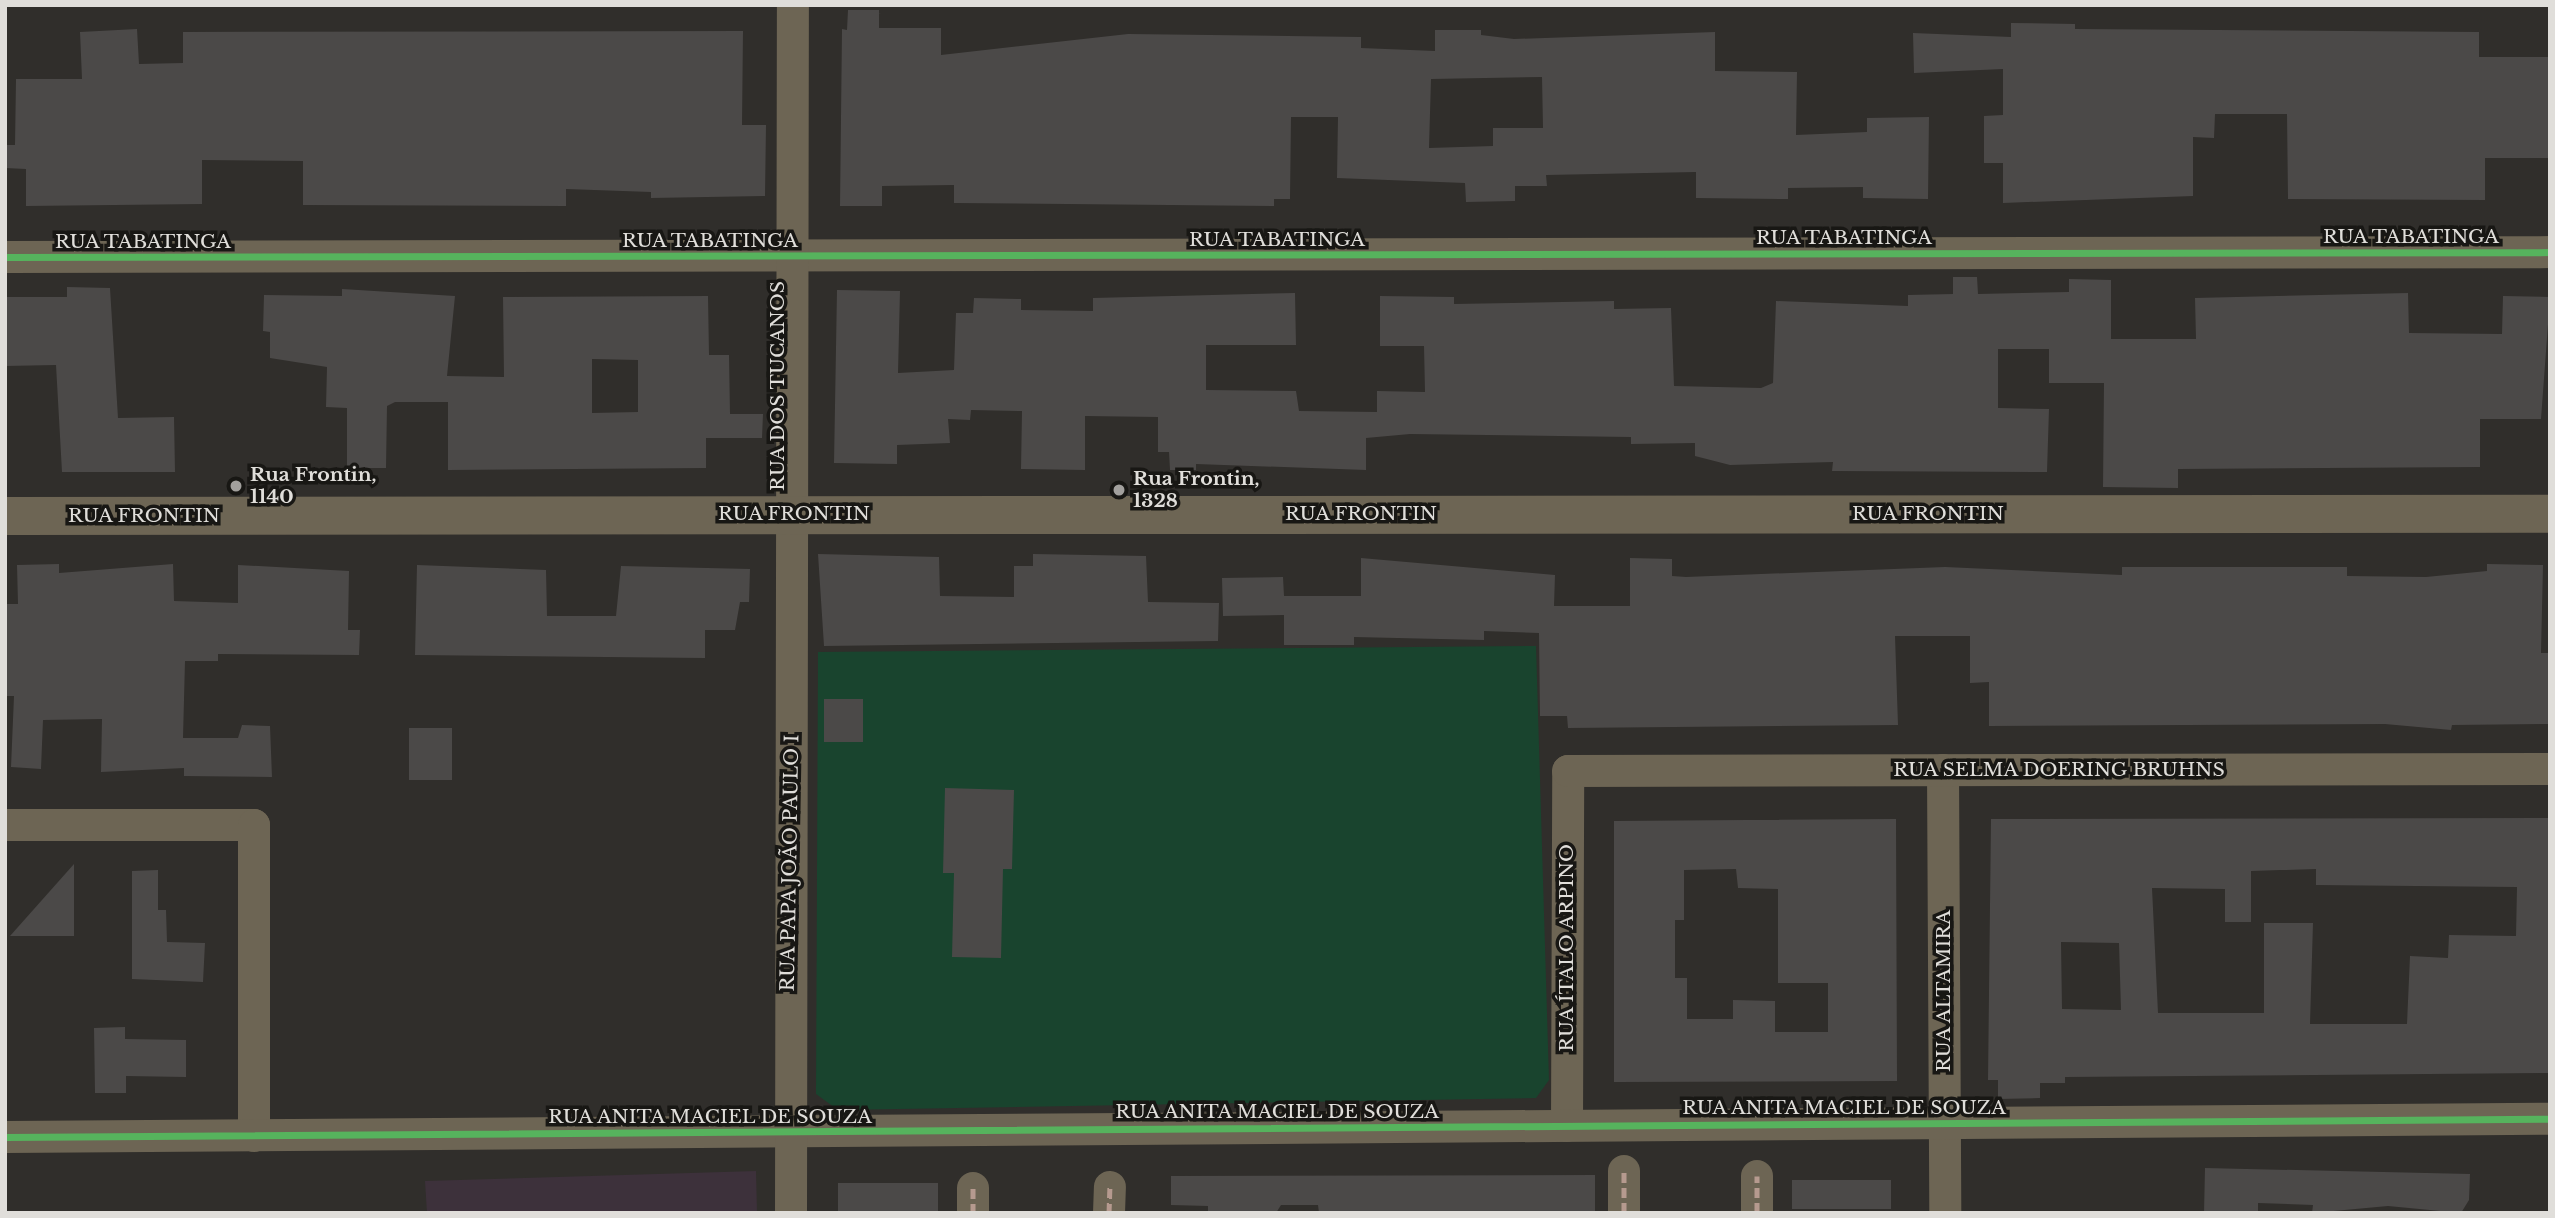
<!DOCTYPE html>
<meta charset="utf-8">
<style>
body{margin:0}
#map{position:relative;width:2555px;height:1218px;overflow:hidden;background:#302e2b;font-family:"Libre Baskerville",serif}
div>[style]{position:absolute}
.education>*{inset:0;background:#3d313b}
.green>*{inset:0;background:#19442e}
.building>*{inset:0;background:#4b4948;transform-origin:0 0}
.minor>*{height:32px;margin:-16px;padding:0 16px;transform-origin:16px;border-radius:16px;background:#6d6554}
.tertiary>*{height:38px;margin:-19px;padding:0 19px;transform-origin:19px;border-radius:19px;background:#6d6554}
.quiet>*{height:5px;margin-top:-2.5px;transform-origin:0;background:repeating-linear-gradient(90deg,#b69a8f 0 10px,transparent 0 15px)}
.cycleway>*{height:7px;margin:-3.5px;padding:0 3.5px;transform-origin:3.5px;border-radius:3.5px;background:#56b35d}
.dots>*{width:19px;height:19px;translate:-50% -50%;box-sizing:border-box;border:4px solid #181714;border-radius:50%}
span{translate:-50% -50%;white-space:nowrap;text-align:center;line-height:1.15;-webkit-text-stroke:7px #181714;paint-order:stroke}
.street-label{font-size:19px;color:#e0deda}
.poi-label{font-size:19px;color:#e0deda;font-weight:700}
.left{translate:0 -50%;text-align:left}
.frame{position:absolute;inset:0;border:7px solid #e0deda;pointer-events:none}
</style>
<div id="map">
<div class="education">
<i style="clip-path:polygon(756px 1171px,757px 1213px,427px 1213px,425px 1181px)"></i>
</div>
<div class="green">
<i style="clip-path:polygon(1536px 646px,1549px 1080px,1536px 1098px,838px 1110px,816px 1094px,818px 652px)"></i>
</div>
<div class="building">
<i style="clip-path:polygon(evenodd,848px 10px,879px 10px,879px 28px,941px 28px,941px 55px,1128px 34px,1361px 37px,1361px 48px,1435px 51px,1435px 30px,1481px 30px,1481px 35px,1514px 39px,1715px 32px,1715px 71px,1797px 72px,1796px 135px,1867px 132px,1867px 118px,1929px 117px,1928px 199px,1863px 198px,1863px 187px,1788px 188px,1788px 199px,1696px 198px,1696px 172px,1546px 175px,1547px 186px,1515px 186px,1515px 201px,1466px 202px,1465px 183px,1337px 178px,1338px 117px,1291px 117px,1290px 199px,1274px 199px,1274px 206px,954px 203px,954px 185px,882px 186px,882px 206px,840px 206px,842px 29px,847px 30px,848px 10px,1542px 77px,1543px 128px,1493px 128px,1493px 146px,1429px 148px,1431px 79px,1542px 77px)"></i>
<i style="clip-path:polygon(2011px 23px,2075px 24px,2075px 29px,2479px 32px,2479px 57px,2550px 57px,2550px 158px,2485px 158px,2485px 200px,2288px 199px,2287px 114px,2215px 114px,2214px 138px,2193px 137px,2193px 196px,2003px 203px,2003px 163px,1984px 163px,1984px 116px,2003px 115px,2003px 69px,1914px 73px,1913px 33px,2011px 37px)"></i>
<i style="clip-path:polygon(137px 29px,139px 64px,183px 63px,183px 32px,743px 31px,742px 125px,766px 125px,765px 196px,651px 198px,651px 192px,566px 189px,566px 206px,303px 205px,303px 161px,202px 160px,202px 204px,26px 206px,26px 169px,5px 168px,5px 145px,15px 145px,16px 79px,82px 79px,80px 32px)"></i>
<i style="clip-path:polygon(1953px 277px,1977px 277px,1978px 294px,2069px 292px,2069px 279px,2111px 280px,2111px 339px,2196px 339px,2195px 298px,2408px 293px,2409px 333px,2502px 334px,2503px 296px,2550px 297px,2541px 419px,2480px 419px,2480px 467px,2178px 469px,2178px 488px,2103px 487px,2104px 383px,2049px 383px,2049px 349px,1998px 349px,1998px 408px,2049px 409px,2047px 472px,1832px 471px,1833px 462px,1730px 465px,1695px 456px,1695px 443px,1631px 444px,1631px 437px,1410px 434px,1366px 438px,1366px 470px,1196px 464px,1196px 470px,1170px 470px,1169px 452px,1158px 452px,1158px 417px,1085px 416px,1085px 470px,1021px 469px,1022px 411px,971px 410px,970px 420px,948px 419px,950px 443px,897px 445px,897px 464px,834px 463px,837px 290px,900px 291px,898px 373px,954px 370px,956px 313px,973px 313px,974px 298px,1021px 299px,1021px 310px,1093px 311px,1093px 298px,1295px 293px,1296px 345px,1206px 345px,1206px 390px,1296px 391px,1299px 411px,1377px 412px,1377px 391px,1425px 392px,1424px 346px,1380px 346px,1380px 296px,1454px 297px,1454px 304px,1614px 301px,1614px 309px,1671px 308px,1674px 386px,1761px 388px,1773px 383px,1776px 301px,1908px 306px,1908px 295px,1953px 294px)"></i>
<i style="clip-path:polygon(67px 287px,110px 288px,118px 418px,174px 417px,175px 472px,62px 472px,56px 365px,5px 366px,5px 297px,67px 297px)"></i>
<i style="clip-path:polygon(evenodd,342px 289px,455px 296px,447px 376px,504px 377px,503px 297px,708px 296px,709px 355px,729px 355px,730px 414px,763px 414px,762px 438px,706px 438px,706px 468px,448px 470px,448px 402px,395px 402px,387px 406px,386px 468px,347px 468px,347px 408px,326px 407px,327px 367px,270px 358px,270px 332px,263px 331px,264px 295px,342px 296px,342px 289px,592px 359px,638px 360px,638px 412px,592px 413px,592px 359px)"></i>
<i style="clip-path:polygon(818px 554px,939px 557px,940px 596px,1014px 597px,1014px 566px,1033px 566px,1033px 554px,1146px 556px,1148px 602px,1219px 603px,1218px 641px,824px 646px)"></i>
<i style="clip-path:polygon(1361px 558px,1555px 575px,1554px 606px,1630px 606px,1630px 558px,1672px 559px,1672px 576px,1686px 577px,1945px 567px,2122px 575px,2122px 567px,2347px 567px,2347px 576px,2426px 577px,2487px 571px,2487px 564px,2543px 565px,2541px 653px,2550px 653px,2550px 724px,2452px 725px,2451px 730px,2385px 724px,1989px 726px,1989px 682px,1970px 683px,1970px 636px,1895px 636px,1898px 725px,1568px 728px,1567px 716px,1540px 716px,1539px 633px,1484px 631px,1484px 640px,1354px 637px,1354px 645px,1284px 645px,1284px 615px,1223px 616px,1222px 578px,1283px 577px,1284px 596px,1361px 596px)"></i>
<i style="clip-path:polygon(59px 564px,59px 573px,173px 564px,174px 601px,238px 603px,238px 565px,349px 571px,348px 630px,360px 630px,359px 655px,218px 654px,218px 661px,185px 661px,183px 738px,238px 738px,242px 725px,270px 726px,272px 777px,184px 776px,184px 768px,101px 772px,102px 719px,43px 720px,41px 769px,11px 767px,14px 696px,5px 696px,5px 604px,18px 604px,17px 565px)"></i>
<i style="clip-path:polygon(417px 565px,546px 570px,547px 616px,616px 616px,621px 566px,750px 569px,749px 602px,740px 602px,735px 630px,705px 630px,705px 658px,415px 655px)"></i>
<i style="left:824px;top:699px;width:39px;height:43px"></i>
<i style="left:409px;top:728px;width:43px;height:52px"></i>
<i style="clip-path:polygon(945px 788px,1014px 790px,1012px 869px,1003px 869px,1001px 958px,952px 957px,954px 873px,943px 873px)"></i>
<i style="clip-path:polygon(evenodd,2550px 818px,2550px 1073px,2065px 1077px,2065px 1083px,2040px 1083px,2040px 1098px,1998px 1099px,1998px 1080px,1988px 1080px,1991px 819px,2550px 818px,2316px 869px,2316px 885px,2517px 887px,2516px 936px,2449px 935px,2448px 958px,2410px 956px,2407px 1024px,2310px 1024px,2313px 923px,2264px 923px,2264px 1013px,2158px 1013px,2152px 888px,2225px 889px,2225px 922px,2251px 922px,2251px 871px,2316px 869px,2550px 818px,2061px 942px,2119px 943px,2121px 1010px,2062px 1009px,2061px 942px)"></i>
<i style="clip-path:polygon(evenodd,1896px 819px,1897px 1081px,1614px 1082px,1614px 821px,1896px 819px,1736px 869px,1738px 888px,1778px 889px,1778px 983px,1828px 983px,1828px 1032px,1775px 1032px,1775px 1001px,1733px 1000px,1733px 1019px,1687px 1019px,1687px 978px,1675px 978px,1675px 920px,1684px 920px,1684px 870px,1736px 869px)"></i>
<i style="clip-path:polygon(74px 864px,74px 936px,10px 936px)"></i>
<i style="clip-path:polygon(158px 870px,158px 910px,166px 910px,167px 942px,205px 943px,203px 982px,132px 979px,132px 871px)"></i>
<i style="clip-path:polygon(125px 1027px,125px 1039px,186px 1040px,186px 1077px,126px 1076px,126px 1093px,95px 1093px,94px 1028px)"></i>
<i style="clip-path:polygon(2205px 1168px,2470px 1174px,2469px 1200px,2461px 1213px,2388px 1206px,2312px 1213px,2313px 1205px,2258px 1203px,2258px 1213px,2204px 1213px)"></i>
<i style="clip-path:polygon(1595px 1175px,1595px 1213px,1319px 1213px,1318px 1205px,1281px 1205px,1276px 1213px,1208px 1213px,1208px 1206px,1171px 1205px,1171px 1176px)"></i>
<i style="left:1891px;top:1180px;width:29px;height:99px;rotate:90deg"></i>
<i style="left:838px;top:1183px;width:100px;height:30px"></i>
</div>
<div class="minor">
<i style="left:5px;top:257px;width:2545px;rotate:-0.11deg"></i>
<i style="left:1943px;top:770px;width:443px;rotate:89.7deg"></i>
<i style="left:5px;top:825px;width:249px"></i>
<i style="left:254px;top:825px;width:311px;rotate:90deg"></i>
<i style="left:1567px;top:1126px;width:355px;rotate:-89.8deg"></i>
<i style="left:1568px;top:771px;width:982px;rotate:-0.12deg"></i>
<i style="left:5px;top:1137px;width:2545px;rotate:-0.41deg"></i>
<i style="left:791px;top:1213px;width:1208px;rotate:-89.91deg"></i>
<i style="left:973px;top:1213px;width:25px;rotate:-90deg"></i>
<i style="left:1109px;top:1213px;width:26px;rotate:-88deg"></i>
<i style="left:1624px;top:1213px;width:42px;rotate:-90deg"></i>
<i style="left:1757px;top:1213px;width:37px;rotate:-90deg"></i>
</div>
<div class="tertiary">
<i style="left:5px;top:516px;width:2545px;rotate:-0.05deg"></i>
</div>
<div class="quiet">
<i style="left:973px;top:1213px;width:25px;rotate:-90deg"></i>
<i style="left:1109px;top:1213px;width:26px;rotate:-88deg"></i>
<i style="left:1624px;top:1213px;width:42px;rotate:-90deg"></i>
<i style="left:1757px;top:1213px;width:37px;rotate:-90deg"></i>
</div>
<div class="cycleway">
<i style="left:5px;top:257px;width:2545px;rotate:-0.11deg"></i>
<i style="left:5px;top:1137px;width:2545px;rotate:-0.41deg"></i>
</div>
<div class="dots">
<i style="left:236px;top:486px;background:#a2a09d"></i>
<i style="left:1119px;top:490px;background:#a2a09d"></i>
</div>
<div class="street-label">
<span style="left:2411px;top:237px">RUA TABATINGA</span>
<span style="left:1844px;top:238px">RUA TABATINGA</span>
<span style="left:1277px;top:240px">RUA TABATINGA</span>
<span style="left:710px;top:241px">RUA TABATINGA</span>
<span style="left:143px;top:242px">RUA TABATINGA</span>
<span style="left:778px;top:386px;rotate:-90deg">RUA DOS TUCANOS</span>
<span style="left:794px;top:514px">RUA FRONTIN</span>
<span style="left:1361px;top:514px">RUA FRONTIN</span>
<span style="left:1928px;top:514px">RUA FRONTIN</span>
<span style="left:144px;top:516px">RUA FRONTIN</span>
<span style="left:2059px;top:770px">RUA SELMA DOERING BRUHNS</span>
<span style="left:790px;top:863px;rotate:-89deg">RUA PAPA JOÃO PAULO I</span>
<span style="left:1567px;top:948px;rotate:-90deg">RUA ÍTALO ARPINO</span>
<span style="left:1944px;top:991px;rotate:-90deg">RUA ALTAMIRA</span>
<span style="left:1844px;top:1108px">RUA ANITA MACIEL DE SOUZA</span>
<span style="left:1277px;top:1112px">RUA ANITA MACIEL DE SOUZA</span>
<span style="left:710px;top:1117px">RUA ANITA MACIEL DE SOUZA</span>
</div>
<div class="poi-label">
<span class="left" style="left:250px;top:486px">Rua Frontin,<br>1140</span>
<span class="left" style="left:1133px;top:490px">Rua Frontin,<br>1328</span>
</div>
<div class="frame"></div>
</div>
